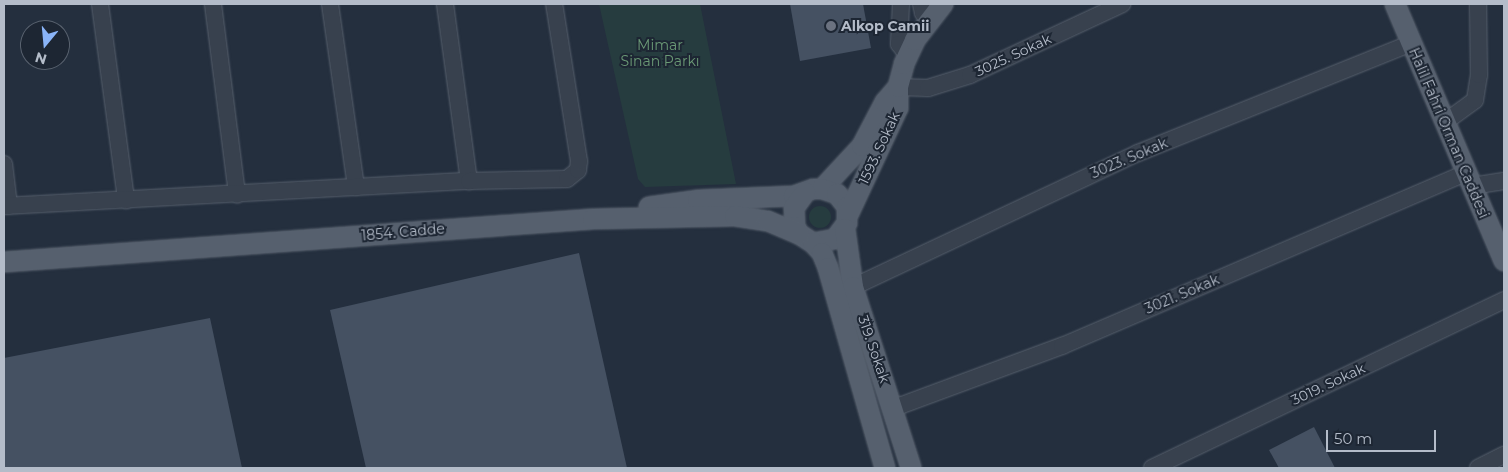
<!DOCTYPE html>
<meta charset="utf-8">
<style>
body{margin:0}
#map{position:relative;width:1508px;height:472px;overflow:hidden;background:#242f3e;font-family:Montserrat,sans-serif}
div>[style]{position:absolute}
.green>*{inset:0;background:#263c3f}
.round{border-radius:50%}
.building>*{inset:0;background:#455162}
.roads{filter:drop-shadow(0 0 1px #565f6c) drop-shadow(0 0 1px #565f6c)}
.minor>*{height:16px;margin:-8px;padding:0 8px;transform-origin:8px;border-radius:8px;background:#38414e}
.major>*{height:20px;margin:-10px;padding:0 10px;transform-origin:10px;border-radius:10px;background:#56606e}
.dots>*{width:14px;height:14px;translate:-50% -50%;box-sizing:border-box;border:2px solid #1d2633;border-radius:50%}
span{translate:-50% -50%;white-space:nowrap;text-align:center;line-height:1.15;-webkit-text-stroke:4px #1d2633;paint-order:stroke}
.poi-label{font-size:14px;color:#b4bcc9;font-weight:700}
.left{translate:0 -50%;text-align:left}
.park-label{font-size:14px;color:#6b9a76}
.street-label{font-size:14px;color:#b4bcc9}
.frame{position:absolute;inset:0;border:5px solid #b4bcc9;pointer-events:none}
.north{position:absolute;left:20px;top:20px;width:50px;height:50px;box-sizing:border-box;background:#1d2633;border:1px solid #59626f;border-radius:50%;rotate:197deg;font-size:14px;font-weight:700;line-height:20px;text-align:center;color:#b4bcc9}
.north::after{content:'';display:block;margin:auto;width:18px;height:22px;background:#8ab4f8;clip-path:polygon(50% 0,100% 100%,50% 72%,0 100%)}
.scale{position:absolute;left:1326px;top:430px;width:110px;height:22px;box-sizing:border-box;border:2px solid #b4bcc9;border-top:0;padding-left:6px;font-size:15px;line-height:18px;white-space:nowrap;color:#b4bcc9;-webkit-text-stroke:4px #1d2633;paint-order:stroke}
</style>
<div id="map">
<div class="green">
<i style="clip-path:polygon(599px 4px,700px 4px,736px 184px,645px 187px,638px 179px)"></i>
<i class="round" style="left:809px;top:206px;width:22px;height:22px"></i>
</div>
<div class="building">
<i style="clip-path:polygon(790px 4px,863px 4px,871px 48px,800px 61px)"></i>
<i style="clip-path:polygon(579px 253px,627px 468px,366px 468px,330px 310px)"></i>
<i style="clip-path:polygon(210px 318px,242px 468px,4px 468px,4px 358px)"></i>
<i style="clip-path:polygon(1314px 427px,1335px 468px,1279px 468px,1269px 450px)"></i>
</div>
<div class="roads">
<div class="minor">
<i style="left:100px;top:4px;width:198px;rotate:82.4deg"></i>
<i style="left:213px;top:4px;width:192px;rotate:82.8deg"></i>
<i style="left:330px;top:4px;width:185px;rotate:81.9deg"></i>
<i style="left:445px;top:4px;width:179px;rotate:82.3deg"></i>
<i style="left:901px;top:4px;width:40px;rotate:92.9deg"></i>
<i style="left:899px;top:44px;width:15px;rotate:53deg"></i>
<i style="left:921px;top:4px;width:9px;rotate:77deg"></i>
<i style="left:923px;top:13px;width:10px;rotate:45deg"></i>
<i style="left:898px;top:87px;width:30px;rotate:2deg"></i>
<i style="left:928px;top:88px;width:44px;rotate:-17.2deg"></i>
<i style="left:970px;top:75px;width:168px;rotate:-25deg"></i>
<i style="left:1445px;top:122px;width:37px;rotate:-36deg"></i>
<i style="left:1475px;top:100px;width:25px;rotate:-81deg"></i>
<i style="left:1479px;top:75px;width:71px;rotate:-90.8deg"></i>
<i style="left:4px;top:164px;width:42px;rotate:83.2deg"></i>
<i style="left:1472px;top:186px;width:32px;rotate:-9deg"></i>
<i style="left:4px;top:206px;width:466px;rotate:-3.1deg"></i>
<i style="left:469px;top:181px;width:98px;rotate:-1.2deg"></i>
<i style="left:567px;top:179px;width:14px;rotate:-39deg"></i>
<i style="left:578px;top:170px;width:9px;rotate:-84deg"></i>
<i style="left:579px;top:161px;width:159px;rotate:-99deg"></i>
<i style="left:853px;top:287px;width:315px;rotate:-25.2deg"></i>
<i style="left:1138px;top:153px;width:294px;rotate:-21.9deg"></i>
<i style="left:894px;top:408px;width:179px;rotate:-20.3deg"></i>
<i style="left:1062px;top:346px;width:441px;rotate:-23.2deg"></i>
<i style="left:1152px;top:468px;width:390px;rotate:-25.5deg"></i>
<i style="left:1478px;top:468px;width:29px;rotate:-27deg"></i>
</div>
<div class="major">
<i style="left:1395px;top:4px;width:279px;rotate:67deg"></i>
<i style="left:822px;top:189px;width:59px;rotate:-47.1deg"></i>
<i style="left:862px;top:146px;width:50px;rotate:-62.4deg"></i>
<i style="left:885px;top:102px;width:20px;rotate:-49deg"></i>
<i style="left:649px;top:207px;width:49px;rotate:-8.1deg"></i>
<i style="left:698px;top:200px;width:96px;rotate:-2.4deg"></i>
<i style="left:794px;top:196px;width:20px;rotate:-20deg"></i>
<i style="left:813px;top:189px;width:9px"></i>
<i style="left:822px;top:189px;width:16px;rotate:18deg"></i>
<i style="left:837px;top:194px;width:16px;rotate:52deg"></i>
<i style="left:847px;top:207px;width:16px;rotate:90deg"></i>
<i style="left:847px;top:223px;width:20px;rotate:127deg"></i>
<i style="left:835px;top:239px;width:22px;rotate:170deg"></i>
<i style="left:813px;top:243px;width:17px;rotate:-147deg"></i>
<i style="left:799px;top:234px;width:9px;rotate:-117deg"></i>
<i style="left:795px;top:226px;width:18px;rotate:-93deg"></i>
<i style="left:794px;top:208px;width:19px;rotate:-54deg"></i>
<i style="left:848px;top:215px;width:118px;rotate:-65deg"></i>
<i style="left:898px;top:108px;width:21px;rotate:-90deg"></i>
<i style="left:898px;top:87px;width:24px;rotate:-75deg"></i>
<i style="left:904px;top:64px;width:26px;rotate:-65deg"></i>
<i style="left:915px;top:40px;width:46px;rotate:-52.1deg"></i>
<i style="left:845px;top:229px;width:59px;rotate:82.1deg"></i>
<i style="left:853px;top:287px;width:190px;rotate:72.2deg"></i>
<i style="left:813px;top:243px;width:13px;rotate:48deg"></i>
<i style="left:822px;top:253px;width:16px;rotate:68deg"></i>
<i style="left:828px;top:268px;width:208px;rotate:74.1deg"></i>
<i style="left:4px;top:262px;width:591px;rotate:-4.18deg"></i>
<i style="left:593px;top:219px;width:142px;rotate:-1.2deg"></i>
<i style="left:735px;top:216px;width:33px;rotate:9deg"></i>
<i style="left:768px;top:221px;width:34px;rotate:23deg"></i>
</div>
</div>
<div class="dots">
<i style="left:831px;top:26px;background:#6b7280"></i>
</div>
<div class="poi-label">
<span class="left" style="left:841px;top:26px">Alkop Camii</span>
</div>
<div class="park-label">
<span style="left:660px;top:53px">Mimar<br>Sinan Parkı</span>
</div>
<div class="street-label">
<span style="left:1013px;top:55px;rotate:-25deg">3025. Sokak</span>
<span style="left:1449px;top:133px;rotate:67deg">Halil Fahri Orman Caddesi</span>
<span style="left:879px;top:148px;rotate:-65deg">1593. Sokak</span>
<span style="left:1129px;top:158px;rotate:-23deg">3023. Sokak</span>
<span style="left:403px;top:232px;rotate:-5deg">1854. Cadde</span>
<span style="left:1182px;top:294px;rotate:-23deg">3021. Sokak</span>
<span style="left:874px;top:349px;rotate:71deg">319. Sokak</span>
<span style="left:1328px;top:384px;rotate:-25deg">3019. Sokak</span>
</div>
<div class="frame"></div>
<div class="north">N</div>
<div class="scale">50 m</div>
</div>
